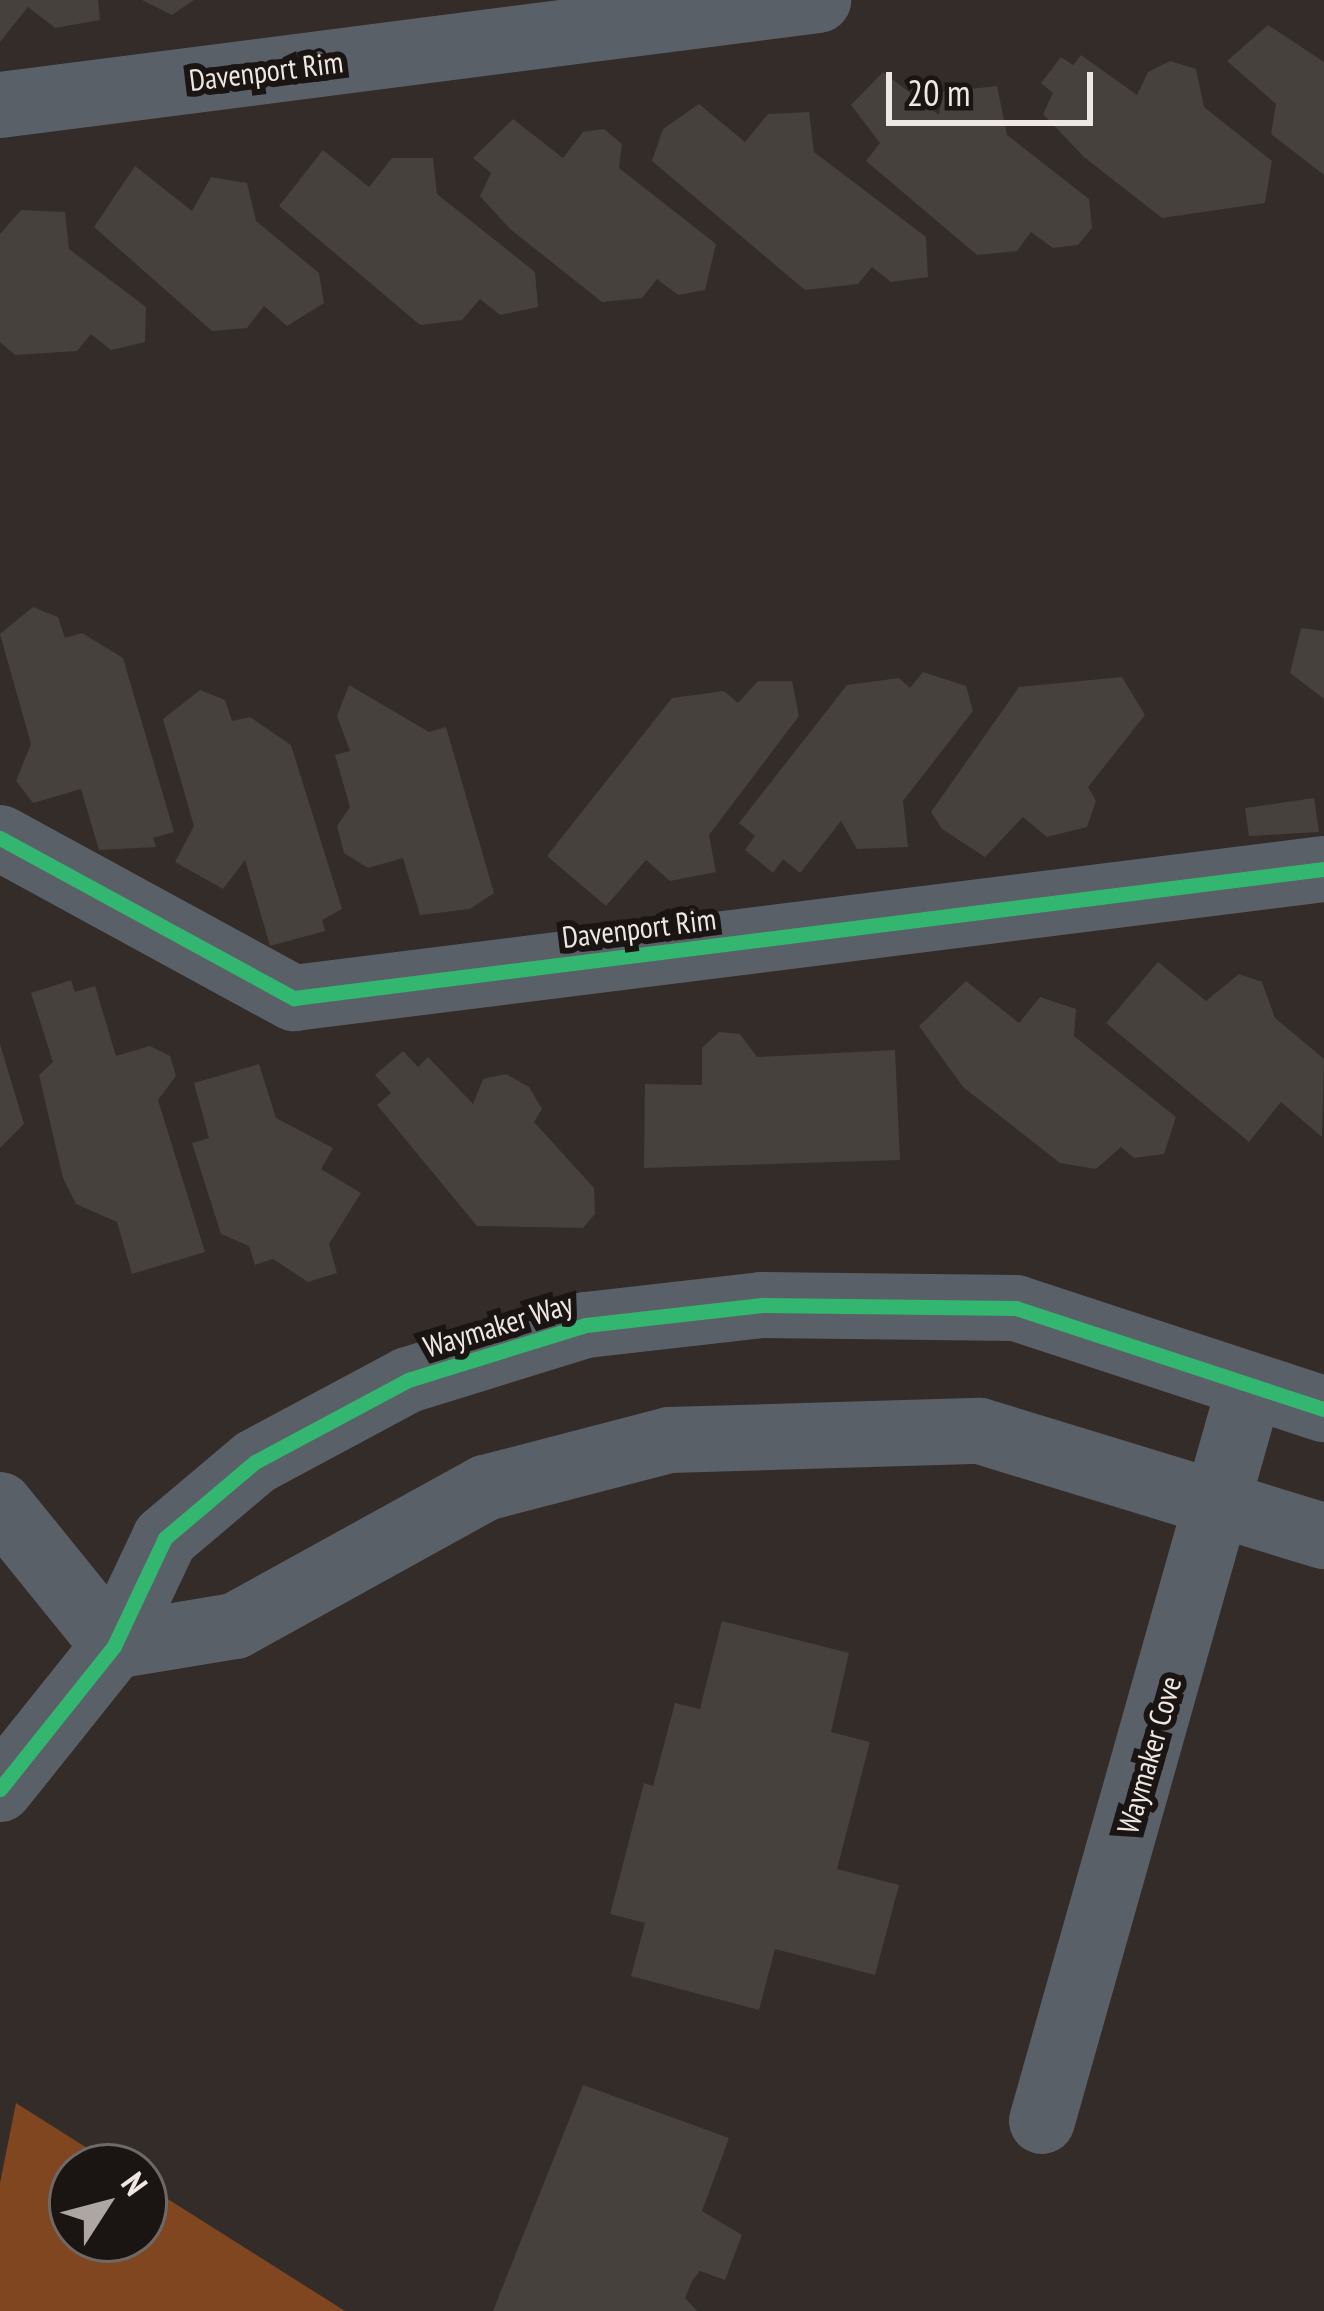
<!DOCTYPE html>
<style>
body{margin:0}
#map{position:relative;width:1324px;height:2311px;overflow:hidden;background:#332c28;font-family:"PT Sans Narrow",sans-serif}
div>[style]{position:absolute}
.forest>*{inset:0;background:#80461f}
.building>*{inset:0;background:#46413d}
.minor>*{height:66px;margin:-33px;padding:0 33px;transform-origin:33px;border-radius:33px;background:#5a6067}
.cycleway>*{height:15px;margin:-7.5px;padding:0 7.5px;transform-origin:7.5px;border-radius:7.5px;background:#33b770}
span{translate:-50% -50%;white-space:nowrap;text-align:center;line-height:1.15;-webkit-text-stroke:12px #1a1512;paint-order:stroke}
.street-label{font-size:30px;color:#efe7e3}
.north{position:absolute;left:48px;top:2143px;width:120px;height:120px;box-sizing:border-box;background:#1a1512;border:3px solid #6f6966;border-radius:50%;rotate:54deg;font-size:33px;font-weight:700;line-height:48px;text-align:center;color:#efe7e3}
.north::after{content:'';display:block;margin:auto;width:42px;height:54px;background:#ada6a2;clip-path:polygon(50% 0,100% 100%,50% 72%,0 100%)}
.scale{position:absolute;left:886px;top:72px;width:207px;height:54px;box-sizing:border-box;border:6px solid #efe7e3;border-top:0;padding-left:15px;font-size:36px;line-height:42px;white-space:nowrap;color:#efe7e3;-webkit-text-stroke:9px #1a1512;paint-order:stroke}
</style>
<div id="map">
<div class="forest">
<i style="clip-path:polygon(16px 2103px,117px 2167px,72px 2167px,72px 2239px,144px 2239px,144px 2184px,345px 2311px,0 2311px,0 2183px)"></i>
</div>
<div class="building">
<i style="clip-path:polygon(0 0,98px 0,100px 20px,55px 28px,28px 7px,0 42px)"></i>
<i style="clip-path:polygon(142px 0,194px 0,172px 15px)"></i>
<i style="clip-path:polygon(1268px 25px,1324px 62px,1324px 175px,1271px 134px,1276px 104px,1227px 61px)"></i>
<i style="clip-path:polygon(1081px 55px,1137px 95px,1148px 72px,1170px 61px,1196px 69px,1204px 107px,1272px 161px,1265px 203px,1162px 218px,1084px 157px,1043px 114px,1053px 93px,1041px 83px,1061px 57px,1073px 65px)"></i>
<i style="clip-path:polygon(883px 72px,939px 115px,943px 92px,997px 86px,1007px 135px,1089px 199px,1092px 228px,1078px 245px,1053px 248px,1031px 232px,1017px 251px,977px 255px,866px 161px,880px 143px,851px 105px)"></i>
<i style="clip-path:polygon(699px 104px,745px 142px,768px 114px,809px 112px,814px 152px,926px 237px,928px 277px,891px 282px,872px 267px,858px 284px,805px 290px,652px 161px,663px 129px)"></i>
<i style="clip-path:polygon(513px 119px,563px 158px,583px 132px,604px 129px,622px 144px,619px 168px,716px 244px,705px 290px,678px 295px,657px 279px,642px 298px,602px 302px,510px 229px,480px 196px,491px 173px,473px 158px)"></i>
<i style="clip-path:polygon(323px 150px,369px 187px,392px 158px,433px 158px,437px 194px,535px 272px,538px 307px,500px 315px,480px 299px,462px 320px,420px 325px,279px 206px)"></i>
<i style="clip-path:polygon(135px 166px,192px 211px,211px 177px,247px 183px,256px 221px,319px 273px,324px 303px,287px 326px,264px 306px,247px 328px,212px 331px,94px 227px)"></i>
<i style="clip-path:polygon(21px 210px,65px 212px,69px 249px,146px 307px,145px 342px,111px 350px,91px 334px,77px 351px,15px 355px,0 342px,0 234px)"></i>
<i style="clip-path:polygon(33px 607px,58px 617px,65px 638px,82px 633px,123px 658px,174px 832px,153px 838px,156px 847px,99px 850px,81px 789px,33px 803px,16px 781px,31px 744px,0 634px)"></i>
<i style="clip-path:polygon(1301px 628px,1324px 631px,1324px 699px,1290px 673px)"></i>
<i style="clip-path:polygon(923px 672px,966px 686px,973px 711px,903px 801px,908px 847px,857px 849px,841px 821px,800px 873px,783px 859px,773px 873px,745px 850px,755px 836px,739px 823px,847px 685px,899px 678px,910px 688px)"></i>
<i style="clip-path:polygon(1122px 677px,1145px 715px,1088px 787px,1096px 801px,1087px 827px,1047px 837px,1023px 817px,985px 857px,942px 829px,931px 812px,1019px 687px)"></i>
<i style="clip-path:polygon(758px 681px,792px 681px,799px 716px,709px 835px,716px 872px,670px 881px,646px 860px,606px 906px,547px 856px,672px 698px,724px 691px,738px 703px)"></i>
<i style="clip-path:polygon(349px 685px,429px 732px,446px 727px,494px 893px,470px 909px,420px 915px,403px 858px,368px 868px,344px 853px,337px 826px,350px 807px,335px 755px,350px 751px,337px 716px)"></i>
<i style="clip-path:polygon(200px 690px,225px 700px,232px 721px,250px 717px,291px 745px,342px 909px,322px 920px,325px 931px,270px 946px,245px 860px,223px 889px,175px 862px,194px 826px,163px 719px)"></i>
<i style="clip-path:polygon(1314px 798px,1319px 832px,1249px 836px,1245px 808px)"></i>
<i style="clip-path:polygon(1158px 962px,1206px 1001px,1239px 974px,1262px 982px,1275px 1018px,1324px 1059px,1322px 1137px,1281px 1102px,1249px 1142px,1106px 1023px)"></i>
<i style="clip-path:polygon(71px 980px,75px 992px,95px 986px,116px 1056px,150px 1046px,170px 1056px,176px 1076px,158px 1100px,205px 1252px,132px 1274px,117px 1222px,76px 1204px,63px 1178px,39px 1075px,53px 1062px,31px 993px)"></i>
<i style="clip-path:polygon(966px 981px,1019px 1023px,1040px 997px,1076px 1009px,1074px 1036px,1176px 1117px,1164px 1154px,1134px 1158px,1121px 1147px,1096px 1169px,1060px 1163px,963px 1087px,919px 1026px)"></i>
<i style="clip-path:polygon(719px 1032px,740px 1034px,757px 1057px,895px 1050px,900px 1160px,644px 1168px,645px 1084px,702px 1085px,702px 1048px)"></i>
<i style="clip-path:polygon(0 1044px,24px 1124px,0 1148px)"></i>
<i style="clip-path:polygon(403px 1051px,418px 1067px,428px 1057px,473px 1104px,483px 1079px,506px 1074px,529px 1087px,542px 1109px,534px 1122px,594px 1188px,595px 1214px,583px 1228px,477px 1226px,377px 1105px,391px 1093px,375px 1075px)"></i>
<i style="clip-path:polygon(259px 1064px,276px 1118px,333px 1148px,321px 1169px,361px 1193px,329px 1244px,337px 1273px,308px 1282px,273px 1259px,255px 1265px,249px 1246px,221px 1234px,192px 1143px,209px 1138px,194px 1083px)"></i>
<i style="clip-path:polygon(722px 1621px,849px 1653px,831px 1732px,870px 1742px,837px 1869px,899px 1885px,875px 1975px,775px 1949px,759px 2010px,631px 1976px,645px 1923px,610px 1914px,644px 1783px,653px 1786px,675px 1703px,700px 1709px)"></i>
<i style="clip-path:polygon(583px 2085px,729px 2138px,702px 2211px,742px 2235px,725px 2280px,700px 2271px,692px 2281px,685px 2298px,697px 2311px,493px 2311px)"></i>
</div>
<div class="minor">
<i style="left:0;top:105px;width:825px;rotate:-7.31deg"></i>
<i style="left:0;top:838px;width:335px;rotate:28.6deg"></i>
<i style="left:294px;top:998px;width:1038px;rotate:-7.14deg"></i>
<i style="left:0;top:1505px;width:181px;rotate:51deg"></i>
<i style="left:114px;top:1646px;width:123px;rotate:-9.4deg"></i>
<i style="left:235px;top:1626px;width:286px;rotate:-28.9deg"></i>
<i style="left:485px;top:1488px;width:190px;rotate:-14.6deg"></i>
<i style="left:669px;top:1440px;width:311px;rotate:-1.7deg"></i>
<i style="left:980px;top:1431px;width:360px;rotate:17deg"></i>
<i style="left:0;top:1789px;width:183px;rotate:-51.4deg"></i>
<i style="left:114px;top:1646px;width:119px;rotate:-64.7deg"></i>
<i style="left:165px;top:1538px;width:118px;rotate:-40.2deg"></i>
<i style="left:255px;top:1462px;width:174px;rotate:-28.2deg"></i>
<i style="left:408px;top:1380px;width:186px;rotate:-17.2deg"></i>
<i style="left:586px;top:1325px;width:177px;rotate:-6.5deg"></i>
<i style="left:762px;top:1305px;width:254px;rotate:0.7deg"></i>
<i style="left:1016px;top:1308px;width:324px;rotate:18.2deg"></i>
<i style="left:1042px;top:2121px;width:764px;rotate:-74.2deg"></i>
</div>
<div class="cycleway">
<i style="left:0;top:838px;width:335px;rotate:28.6deg"></i>
<i style="left:294px;top:998px;width:1038px;rotate:-7.14deg"></i>
<i style="left:0;top:1789px;width:183px;rotate:-51.4deg"></i>
<i style="left:114px;top:1646px;width:119px;rotate:-64.7deg"></i>
<i style="left:165px;top:1538px;width:118px;rotate:-40.2deg"></i>
<i style="left:255px;top:1462px;width:174px;rotate:-28.2deg"></i>
<i style="left:408px;top:1380px;width:186px;rotate:-17.2deg"></i>
<i style="left:586px;top:1325px;width:177px;rotate:-6.5deg"></i>
<i style="left:762px;top:1305px;width:254px;rotate:0.7deg"></i>
<i style="left:1016px;top:1308px;width:324px;rotate:18.2deg"></i>
</div>
<div class="street-label">
<span style="left:266px;top:71px;rotate:-7deg">Davenport Rim</span>
<span style="left:639px;top:928px;rotate:-7deg">Davenport Rim</span>
<span style="left:498px;top:1325px;rotate:-17deg">Waymaker Way</span>
<span style="left:1149px;top:1755px;rotate:-74deg">Waymaker Cove</span>
</div>
<div class="north">N</div>
<div class="scale">20 m</div>
</div>
